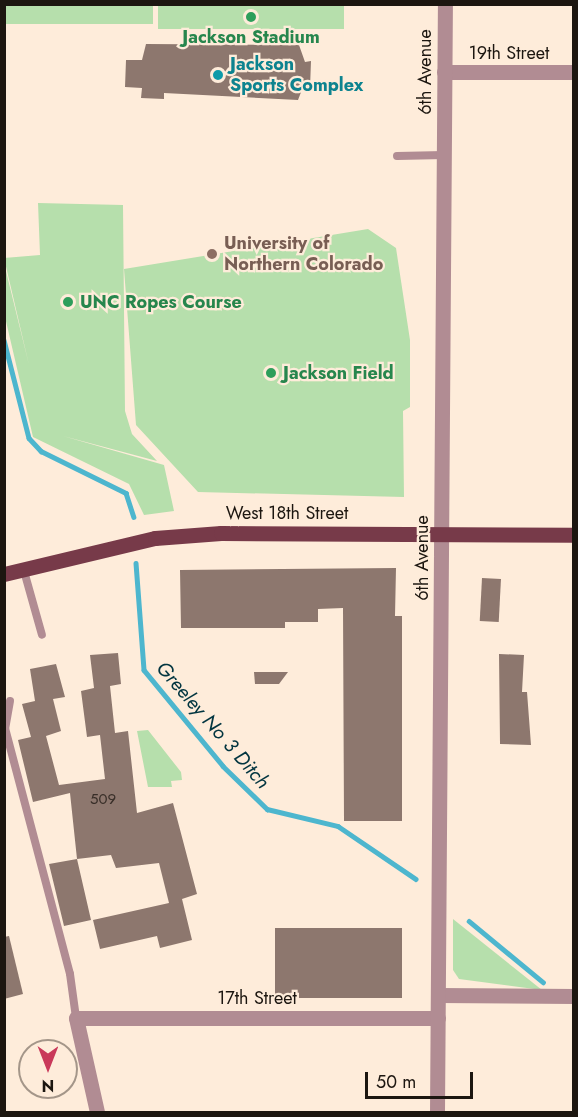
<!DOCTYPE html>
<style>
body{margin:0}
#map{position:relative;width:578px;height:1117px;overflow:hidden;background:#feecda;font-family:Jost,sans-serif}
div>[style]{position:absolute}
.green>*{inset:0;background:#b6dfac;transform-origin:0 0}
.stream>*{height:4.5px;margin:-2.25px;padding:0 2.25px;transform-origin:2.25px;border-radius:2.25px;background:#4db6ce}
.building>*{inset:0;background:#8d776e;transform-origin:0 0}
.service>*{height:8px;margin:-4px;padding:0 4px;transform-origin:4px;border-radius:4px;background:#b18c93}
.minor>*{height:15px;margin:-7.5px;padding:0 7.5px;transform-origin:7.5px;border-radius:7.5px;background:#b18c93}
.primary>*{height:15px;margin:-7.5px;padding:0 7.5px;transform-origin:7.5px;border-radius:7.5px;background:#773a49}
.dots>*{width:16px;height:16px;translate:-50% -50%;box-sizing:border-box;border:3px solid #feecda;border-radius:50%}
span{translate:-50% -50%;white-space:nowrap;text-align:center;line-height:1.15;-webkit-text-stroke:4.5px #feecda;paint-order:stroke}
.number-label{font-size:15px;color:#382e28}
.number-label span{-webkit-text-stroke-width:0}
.leisure-label{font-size:18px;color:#27864d;font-weight:700}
.left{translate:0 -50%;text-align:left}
.street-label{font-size:18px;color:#1c1610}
.culture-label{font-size:18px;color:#0d838f;font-weight:700}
.education-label{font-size:18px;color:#785e54;font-weight:700}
.water-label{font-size:20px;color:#023540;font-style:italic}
.frame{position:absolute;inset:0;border:6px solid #1c1610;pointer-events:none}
.north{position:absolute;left:18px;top:1039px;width:60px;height:60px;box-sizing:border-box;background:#feecda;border:2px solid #a49689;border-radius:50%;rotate:180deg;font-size:16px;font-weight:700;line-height:24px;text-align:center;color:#1c1610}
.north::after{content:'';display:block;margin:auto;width:21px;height:27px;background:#c9395a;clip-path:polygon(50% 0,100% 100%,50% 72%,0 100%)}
.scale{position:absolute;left:365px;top:1072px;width:108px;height:27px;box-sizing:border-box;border:3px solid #1c1610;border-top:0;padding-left:8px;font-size:18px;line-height:21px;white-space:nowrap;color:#1c1610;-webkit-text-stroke:4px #feecda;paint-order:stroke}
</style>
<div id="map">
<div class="green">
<i style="left:5px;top:4px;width:148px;height:20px"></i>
<i style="left:158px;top:5px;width:186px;height:24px"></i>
<i style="clip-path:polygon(38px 203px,123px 205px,125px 411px,132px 434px,157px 461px,63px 436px,164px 465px,174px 511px,144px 515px,129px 484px,33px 437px,5px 317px,5px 267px,29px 365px,4px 258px,40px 255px)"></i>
<i style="clip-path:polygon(368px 229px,396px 248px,410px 340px,410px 407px,403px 411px,404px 497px,198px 492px,136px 425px,124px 269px)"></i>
<i style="clip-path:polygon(148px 730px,181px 772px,182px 780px,171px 781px,172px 787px,148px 787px,137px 731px)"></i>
<i style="clip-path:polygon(453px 919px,542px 990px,459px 979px,453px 970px)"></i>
</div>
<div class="stream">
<i style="left:4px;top:340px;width:101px;rotate:75.7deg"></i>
<i style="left:29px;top:438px;width:18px;rotate:47deg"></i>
<i style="left:41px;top:451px;width:95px;rotate:26.3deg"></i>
<i style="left:126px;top:493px;width:25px;rotate:72deg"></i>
<i style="left:136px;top:563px;width:107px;rotate:85.7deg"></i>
<i style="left:144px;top:670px;width:124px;rotate:50.5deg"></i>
<i style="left:223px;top:766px;width:62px;rotate:44.3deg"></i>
<i style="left:267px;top:809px;width:73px;rotate:13.5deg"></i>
<i style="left:338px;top:826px;width:94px;rotate:34.2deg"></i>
<i style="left:469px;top:921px;width:96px;rotate:39.5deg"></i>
</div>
<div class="building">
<i style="clip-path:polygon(146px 44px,299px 45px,305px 62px,311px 61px,310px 88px,303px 87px,298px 100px,164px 93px,164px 99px,141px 98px,142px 88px,125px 87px,126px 60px,142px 60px)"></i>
<i style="clip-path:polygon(396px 568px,395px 616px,402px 616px,402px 821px,344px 821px,343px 608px,318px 609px,318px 622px,285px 622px,285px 628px,181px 628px,180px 570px)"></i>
<i style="left:482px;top:578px;width:19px;height:43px;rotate:3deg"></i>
<i style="clip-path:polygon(118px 653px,121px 684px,110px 686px,115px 733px,128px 731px,137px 813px,173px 803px,197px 894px,182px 899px,192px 940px,160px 948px,157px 936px,100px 949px,93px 920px,169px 903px,159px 863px,116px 868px,111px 855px,77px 859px,91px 920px,64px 926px,49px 864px,77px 859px,70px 793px,33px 802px,18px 740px,31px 737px,22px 704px,35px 701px,30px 669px,56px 664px,65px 697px,53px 699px,61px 731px,46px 736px,59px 785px,105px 779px,100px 735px,87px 737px,81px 691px,94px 688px,90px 655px)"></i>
<i style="clip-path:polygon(499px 654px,524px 655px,522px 692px,527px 692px,531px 745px,500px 744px)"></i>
<i style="clip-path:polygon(254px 672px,288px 672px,279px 684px,255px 684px)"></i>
<i style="left:275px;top:928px;width:127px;height:70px"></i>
<i style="clip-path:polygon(9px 936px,23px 994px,4px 999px,4px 937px)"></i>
</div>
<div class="service">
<i style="left:397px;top:156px;width:47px;rotate:-1.2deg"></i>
<i style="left:24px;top:571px;width:66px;rotate:74.3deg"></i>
<i style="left:10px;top:701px;width:27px;rotate:100deg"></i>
<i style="left:5px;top:728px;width:254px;rotate:75.2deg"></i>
<i style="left:70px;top:974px;width:44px;rotate:82.2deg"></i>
</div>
<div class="minor">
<i style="left:444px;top:72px;width:130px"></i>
<i style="left:438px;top:995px;width:136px;rotate:0.4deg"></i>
<i style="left:97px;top:1112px;width:96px;rotate:-102.6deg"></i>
<i style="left:76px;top:1018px;width:362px"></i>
<i style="left:437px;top:1112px;width:1108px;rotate:-89.59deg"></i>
</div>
<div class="primary">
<i style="left:4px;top:574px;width:155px;rotate:-13.4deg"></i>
<i style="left:155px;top:538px;width:66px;rotate:-4.3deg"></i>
<i style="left:221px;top:533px;width:353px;rotate:0.3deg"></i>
</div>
<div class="dots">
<i style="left:251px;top:17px;background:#2e9e5b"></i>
<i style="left:218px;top:75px;background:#0f9aa8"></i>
<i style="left:212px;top:254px;background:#8d6e63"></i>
<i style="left:68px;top:302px;background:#2e9e5b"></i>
<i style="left:271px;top:373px;background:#2e9e5b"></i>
</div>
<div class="number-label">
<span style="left:103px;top:800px">509</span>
</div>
<div class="leisure-label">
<span style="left:251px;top:37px">Jackson Stadium</span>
<span class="left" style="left:80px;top:302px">UNC Ropes Course</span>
<span class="left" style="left:283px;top:373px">Jackson Field</span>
</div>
<div class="street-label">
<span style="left:509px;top:53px">19th Street</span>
<span style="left:425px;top:72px;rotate:-90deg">6th Avenue</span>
<span style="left:287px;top:513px">West 18th Street</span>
<span style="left:422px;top:558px;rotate:-90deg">6th Avenue</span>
<span style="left:257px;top:998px">17th Street</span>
</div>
<div class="culture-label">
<span class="left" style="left:230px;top:75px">Jackson<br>Sports Complex</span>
</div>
<div class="education-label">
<span class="left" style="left:224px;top:254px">University of<br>Northern Colorado</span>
</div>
<div class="water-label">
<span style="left:213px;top:725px;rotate:49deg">Greeley No 3 Ditch</span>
</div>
<div class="frame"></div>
<div class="north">N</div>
<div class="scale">50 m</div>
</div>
